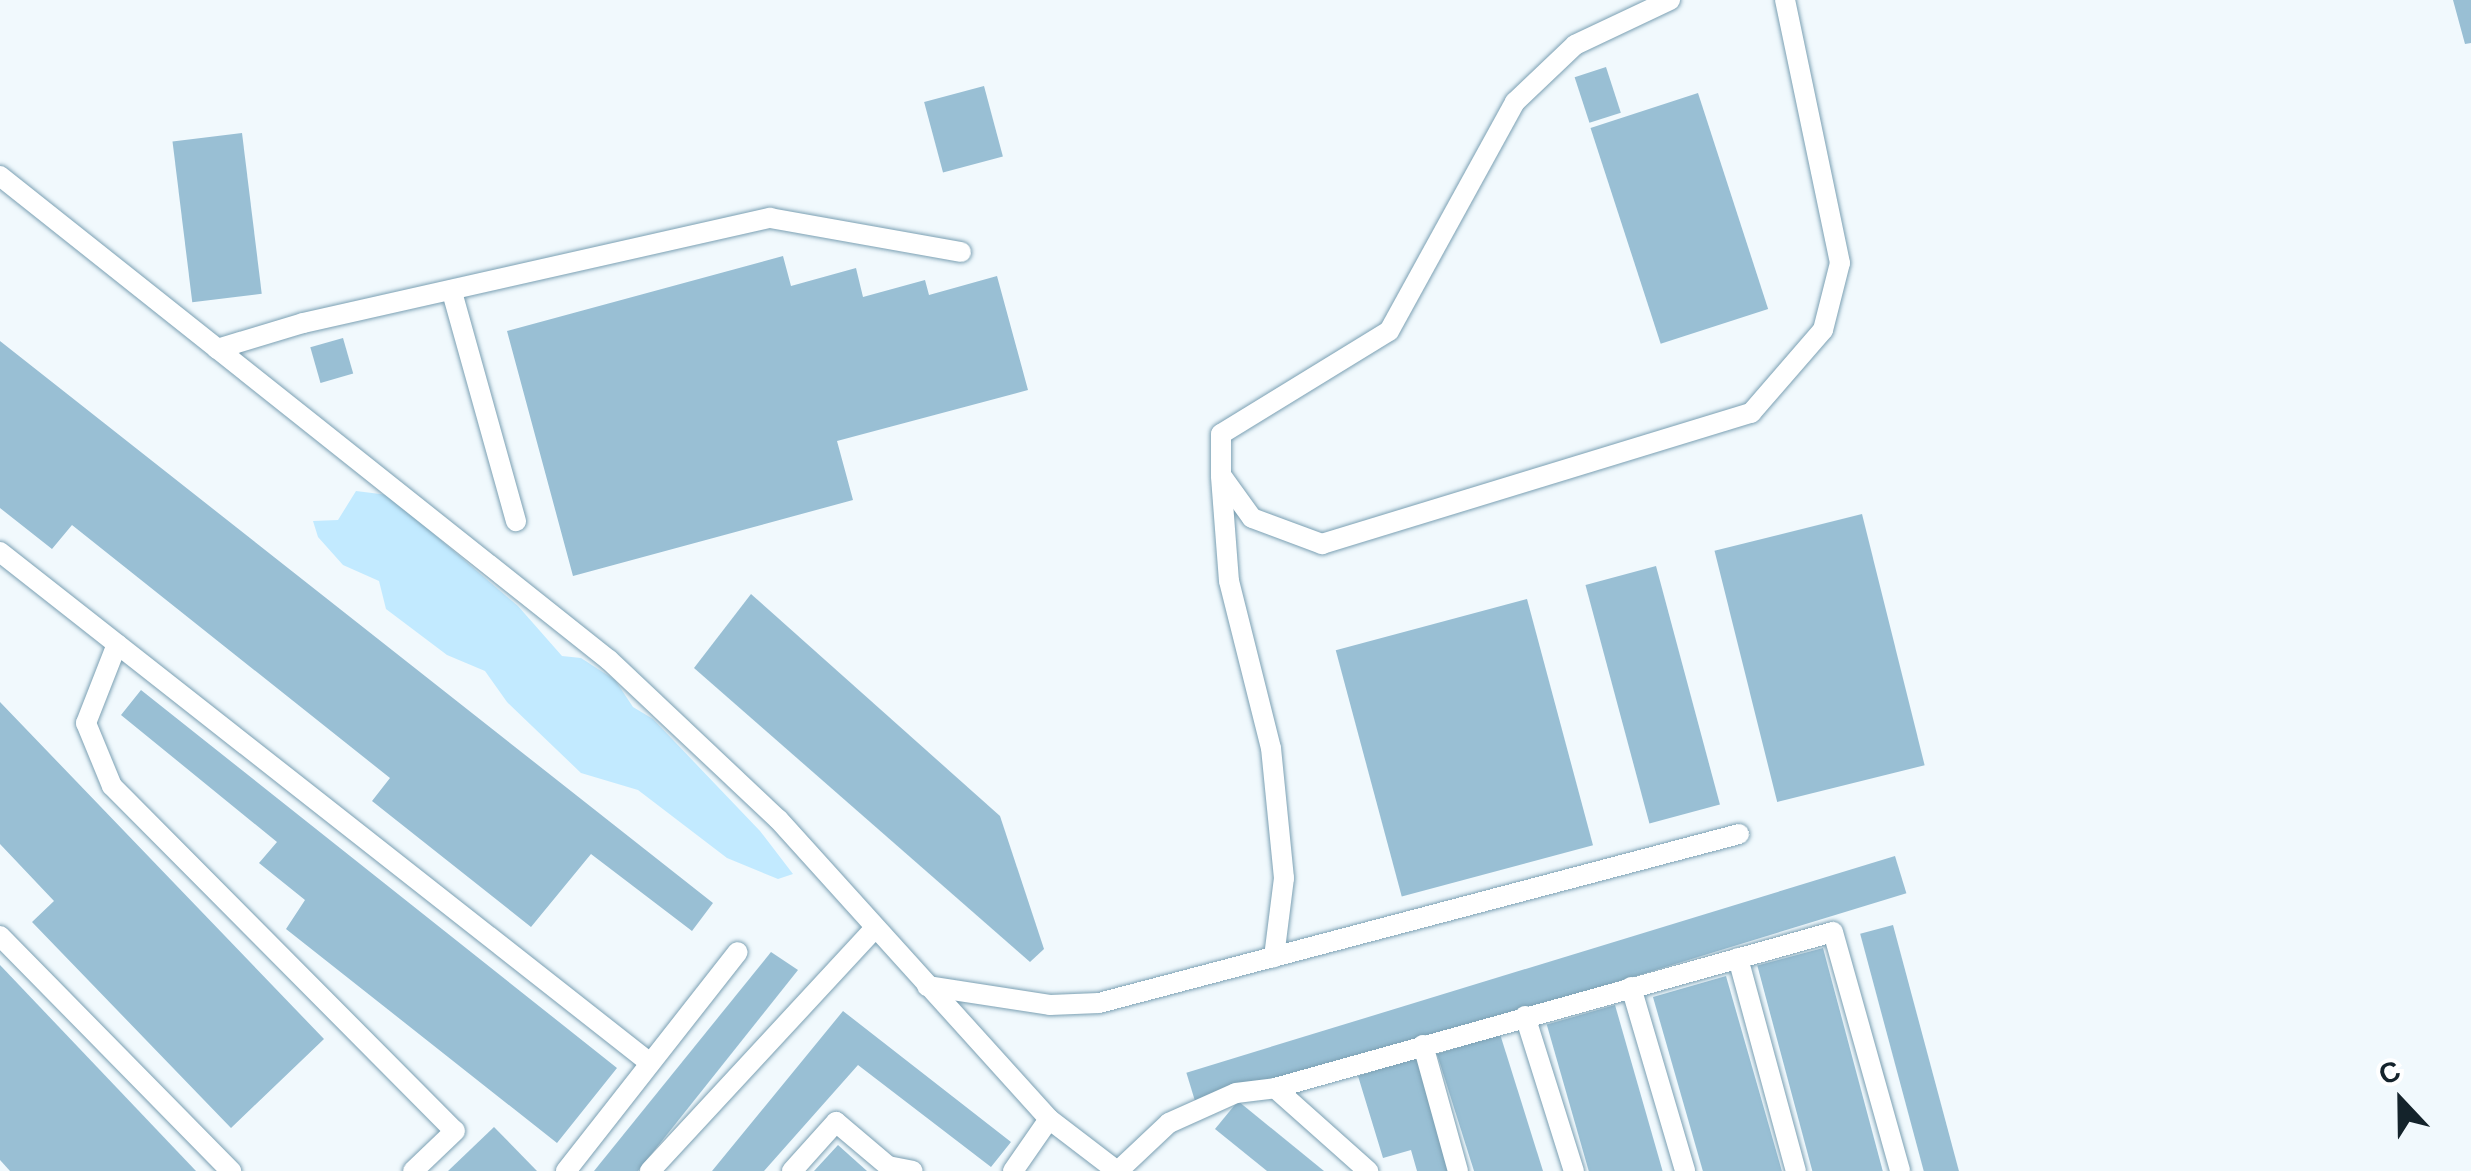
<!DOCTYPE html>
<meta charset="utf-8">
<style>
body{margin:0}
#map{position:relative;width:2471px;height:1171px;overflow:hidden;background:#f1f9fd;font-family:Arial,sans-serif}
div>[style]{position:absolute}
.green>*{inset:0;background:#c2eaff}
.building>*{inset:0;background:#99bfd4;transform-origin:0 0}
.roads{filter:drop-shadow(0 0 2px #7ba0b3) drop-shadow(0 0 2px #7ba0b3)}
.lane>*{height:20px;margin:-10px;padding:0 10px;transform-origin:10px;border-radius:10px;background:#fff}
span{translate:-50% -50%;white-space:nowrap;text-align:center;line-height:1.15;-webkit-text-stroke:8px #fff;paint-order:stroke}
.north{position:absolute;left:2351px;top:1051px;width:100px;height:100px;-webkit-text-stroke:8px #fff;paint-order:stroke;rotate:338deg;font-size:28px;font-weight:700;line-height:40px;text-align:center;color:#14232b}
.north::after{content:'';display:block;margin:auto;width:35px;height:45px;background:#14232b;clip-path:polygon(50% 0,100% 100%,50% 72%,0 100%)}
</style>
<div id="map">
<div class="green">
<i style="clip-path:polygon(356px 491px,388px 495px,518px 606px,562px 656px,581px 658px,615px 680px,633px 707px,653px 719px,760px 831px,793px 874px,778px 879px,727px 858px,638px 790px,581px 773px,507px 702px,485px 671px,447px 655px,386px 609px,379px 581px,343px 565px,318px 537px,313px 521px,338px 520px)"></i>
</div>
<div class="building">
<i style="clip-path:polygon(2453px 0,2471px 0,2471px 43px,2465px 44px)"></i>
<i style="left:1606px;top:67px;width:48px;height:33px;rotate:72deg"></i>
<i style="left:984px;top:86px;width:73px;height:62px;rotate:75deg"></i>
<i style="left:1698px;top:93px;width:227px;height:113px;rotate:72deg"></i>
<i style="left:242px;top:133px;width:162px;height:70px;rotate:83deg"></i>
<i style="clip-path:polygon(783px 256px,791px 286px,856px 268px,863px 297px,925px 280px,929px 295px,997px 276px,1028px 390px,837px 441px,853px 500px,573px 576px,507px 331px)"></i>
<i style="left:343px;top:338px;width:37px;height:34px;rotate:74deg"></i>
<i style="clip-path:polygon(0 341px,713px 903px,692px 931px,591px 854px,531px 927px,372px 801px,390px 778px,72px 525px,52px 549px,0 508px)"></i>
<i style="left:1862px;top:514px;width:259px;height:152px;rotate:76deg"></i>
<i style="left:1656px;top:566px;width:247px;height:73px;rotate:75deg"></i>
<i style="clip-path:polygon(751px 594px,1000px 816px,1044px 949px,1030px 962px,694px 668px)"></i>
<i style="left:1527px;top:599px;width:255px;height:198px;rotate:75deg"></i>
<i style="clip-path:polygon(141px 690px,617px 1068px,557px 1143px,286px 929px,305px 900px,259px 863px,277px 842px,121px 715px)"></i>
<i style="clip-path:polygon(0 702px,324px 1039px,231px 1128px,32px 922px,54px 901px,0 844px)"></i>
<i style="left:1895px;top:856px;width:39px;height:741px;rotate:73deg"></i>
<i style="left:1893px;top:925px;width:255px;height:34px;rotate:75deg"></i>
<i style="left:1823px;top:948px;width:231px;height:68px;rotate:75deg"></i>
<i style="clip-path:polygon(771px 952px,798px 970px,638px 1171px,594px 1171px)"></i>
<i style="clip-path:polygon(0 965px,196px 1171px,10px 1171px,0 1160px)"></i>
<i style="left:1726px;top:976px;width:203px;height:76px;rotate:74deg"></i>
<i style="left:1615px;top:1005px;width:173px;height:71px;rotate:74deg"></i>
<i style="clip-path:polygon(843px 1011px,1011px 1142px,991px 1167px,858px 1065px,764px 1171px,712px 1171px)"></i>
<i style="clip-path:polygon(1500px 1034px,1543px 1171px,1474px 1171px,1437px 1054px)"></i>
<i style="clip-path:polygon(1417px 1057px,1452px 1171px,1417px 1171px,1411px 1150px,1383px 1158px,1358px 1076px)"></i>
<i style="clip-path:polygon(1238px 1101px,1324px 1171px,1267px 1171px,1215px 1129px)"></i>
<i style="clip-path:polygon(494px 1127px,537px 1171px,448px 1171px)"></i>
<i style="clip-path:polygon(838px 1145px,867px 1171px,814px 1171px)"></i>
</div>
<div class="roads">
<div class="lane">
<i style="left:1670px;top:0;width:105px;rotate:154.7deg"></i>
<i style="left:1575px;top:45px;width:83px;rotate:136.5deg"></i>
<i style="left:1515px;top:102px;width:261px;rotate:118.8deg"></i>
<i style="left:1389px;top:331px;width:197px;rotate:148.5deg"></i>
<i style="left:1221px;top:434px;width:41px;rotate:90deg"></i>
<i style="left:1221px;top:475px;width:53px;rotate:54.2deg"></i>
<i style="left:1252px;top:518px;width:75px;rotate:20.4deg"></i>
<i style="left:1322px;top:544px;width:449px;rotate:-17deg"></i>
<i style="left:1751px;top:413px;width:110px;rotate:-49.1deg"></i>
<i style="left:1823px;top:330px;width:69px;rotate:-75.8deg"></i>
<i style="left:1840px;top:263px;width:269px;rotate:-101.8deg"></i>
<i style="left:0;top:176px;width:778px;rotate:38.48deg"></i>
<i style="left:609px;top:660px;width:232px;rotate:43.3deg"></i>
<i style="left:778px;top:819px;width:404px;rotate:47.9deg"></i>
<i style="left:1049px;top:1119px;width:86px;rotate:37.4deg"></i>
<i style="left:452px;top:292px;width:238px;rotate:74.4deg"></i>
<i style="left:217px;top:349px;width:90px;rotate:-16.8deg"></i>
<i style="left:303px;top:323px;width:479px;rotate:-12.7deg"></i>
<i style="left:770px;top:218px;width:194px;rotate:10.1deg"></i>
<i style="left:1221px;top:477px;width:104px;rotate:85.6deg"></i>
<i style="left:1229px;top:581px;width:172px;rotate:75.9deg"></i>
<i style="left:1271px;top:748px;width:131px;rotate:84.3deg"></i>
<i style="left:1284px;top:878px;width:80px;rotate:97.2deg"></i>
<i style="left:0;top:552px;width:827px;rotate:38.17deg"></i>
<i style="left:117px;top:644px;width:85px;rotate:111.4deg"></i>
<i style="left:86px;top:723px;width:68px;rotate:67.6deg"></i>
<i style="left:112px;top:786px;width:486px;rotate:45.2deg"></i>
<i style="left:455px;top:1131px;width:58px;rotate:136.4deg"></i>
<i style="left:0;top:936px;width:330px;rotate:45.5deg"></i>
<i style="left:1738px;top:958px;width:221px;rotate:74.8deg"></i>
<i style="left:927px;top:986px;width:124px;rotate:8.8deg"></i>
<i style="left:1050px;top:1005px;width:49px;rotate:-2.3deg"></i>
<i style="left:1099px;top:1003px;width:662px;rotate:-14.79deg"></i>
<i style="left:1631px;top:987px;width:192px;rotate:73.6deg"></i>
<i style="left:1525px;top:1016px;width:163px;rotate:72.5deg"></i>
<i style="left:1423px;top:1045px;width:131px;rotate:74.5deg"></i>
<i style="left:1275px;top:1088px;width:125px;rotate:41.7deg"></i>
<i style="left:566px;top:1171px;width:278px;rotate:-51.9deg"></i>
<i style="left:650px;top:1171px;width:328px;rotate:-47.2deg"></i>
<i style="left:792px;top:1171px;width:66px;rotate:-48.1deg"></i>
<i style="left:836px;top:1122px;width:68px;rotate:40.2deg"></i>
<i style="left:888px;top:1166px;width:25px;rotate:11deg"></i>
<i style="left:1013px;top:1171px;width:63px;rotate:-55.3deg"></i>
<i style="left:1118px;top:1171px;width:70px;rotate:-43.3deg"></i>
<i style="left:1169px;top:1123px;width:73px;rotate:-24.1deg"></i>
<i style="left:1236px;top:1093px;width:39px;rotate:-7deg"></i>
<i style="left:1275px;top:1088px;width:579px;rotate:-15.62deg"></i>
<i style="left:1833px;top:932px;width:248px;rotate:74.3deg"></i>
</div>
</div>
<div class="north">С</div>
</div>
